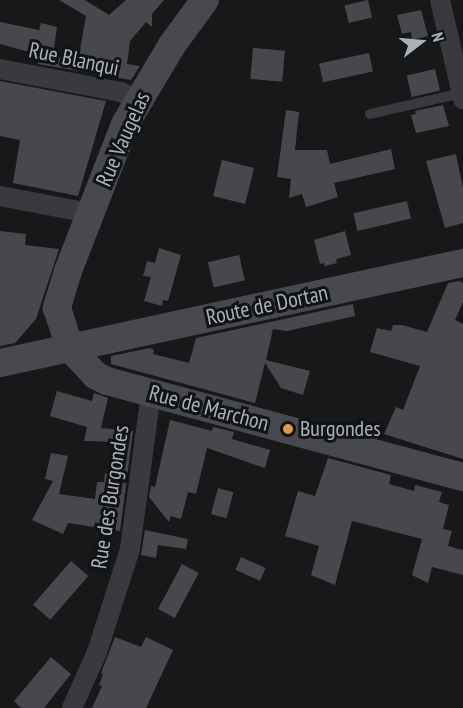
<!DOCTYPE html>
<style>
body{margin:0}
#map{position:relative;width:463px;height:708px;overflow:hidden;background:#171819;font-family:"PT Sans Narrow",sans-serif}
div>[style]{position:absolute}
.building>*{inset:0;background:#47484c;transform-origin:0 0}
.service>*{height:10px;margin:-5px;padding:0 5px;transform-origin:5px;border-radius:5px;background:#393a3e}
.minor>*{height:20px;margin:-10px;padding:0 10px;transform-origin:10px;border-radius:10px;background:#393a3e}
.secondary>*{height:28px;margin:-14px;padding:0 14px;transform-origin:14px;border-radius:14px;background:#47494e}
.dots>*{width:16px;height:16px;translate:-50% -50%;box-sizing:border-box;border:3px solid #121314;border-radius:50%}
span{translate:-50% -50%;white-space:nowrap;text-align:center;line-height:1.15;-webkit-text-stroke:6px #121314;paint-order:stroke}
.street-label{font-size:22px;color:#abb1b8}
.poi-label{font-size:22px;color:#abb1b8}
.left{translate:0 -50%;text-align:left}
.north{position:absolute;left:391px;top:12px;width:60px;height:60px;-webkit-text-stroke:4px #121314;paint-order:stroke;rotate:74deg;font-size:16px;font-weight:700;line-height:24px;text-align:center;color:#abb1b8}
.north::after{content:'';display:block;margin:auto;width:21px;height:27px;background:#abb1b8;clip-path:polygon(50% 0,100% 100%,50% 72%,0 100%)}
</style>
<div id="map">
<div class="building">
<i style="clip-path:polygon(59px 0,85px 0,109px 15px,126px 0,164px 0,152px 14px,152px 27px,146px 22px,130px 41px,127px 64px,140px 66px,131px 80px,38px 64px,40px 55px,0 44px,0 22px,39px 30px,41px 23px,57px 27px,53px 56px,78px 61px,86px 16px)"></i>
<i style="left:368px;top:0;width:18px;height:24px;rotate:77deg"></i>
<i style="clip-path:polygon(421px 10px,428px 36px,412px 40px,411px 32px,402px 34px,397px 15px)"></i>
<i style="left:253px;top:48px;width:32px;height:31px;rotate:5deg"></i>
<i style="left:369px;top:53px;width:19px;height:51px;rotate:78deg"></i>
<i style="left:435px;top:69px;width:22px;height:29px;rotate:77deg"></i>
<i style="clip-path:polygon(0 81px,106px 101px,78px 196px,13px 183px,20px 140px,0 136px)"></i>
<i style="clip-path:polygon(443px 105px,449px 126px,416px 133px,411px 115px,416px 114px,415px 111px)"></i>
<i style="clip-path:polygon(286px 110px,299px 112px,295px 150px,327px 150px,330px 164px,391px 149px,395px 169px,334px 183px,338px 197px,306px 207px,302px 194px,289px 198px,291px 179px,277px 177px)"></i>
<i style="clip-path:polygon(456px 154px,463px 188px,463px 223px,445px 228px,426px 161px)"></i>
<i style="left:222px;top:160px;width:33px;height:37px;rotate:14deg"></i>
<i style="left:407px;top:201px;width:18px;height:55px;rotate:77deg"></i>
<i style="clip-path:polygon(0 231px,26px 234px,25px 245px,59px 249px,36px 319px,15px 343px,0 346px)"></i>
<i style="clip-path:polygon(345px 231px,351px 255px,336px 259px,337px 263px,325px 266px,324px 263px,320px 264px,314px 240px)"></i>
<i style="clip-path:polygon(159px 248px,181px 255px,168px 301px,163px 300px,162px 306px,144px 301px,151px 277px,143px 276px,147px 261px,155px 263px)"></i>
<i style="left:239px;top:255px;width:26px;height:32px;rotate:77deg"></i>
<i style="clip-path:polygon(459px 281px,463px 283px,463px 302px,455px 320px,463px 324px,463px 459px,384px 434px,396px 407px,403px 410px,420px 366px,370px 352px,377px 328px,391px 331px,393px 325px,402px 325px,427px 332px,448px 283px)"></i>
<i style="clip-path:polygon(353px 304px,355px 316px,287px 331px,273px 329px,266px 360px,310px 371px,303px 395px,281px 388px,265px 363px,255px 403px,111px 364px,111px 356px,150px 348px,154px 350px,153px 354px,189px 363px,196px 338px)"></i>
<i style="clip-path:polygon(57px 391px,92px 401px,94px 393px,108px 398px,101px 428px,133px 431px,120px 531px,68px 523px,63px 534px,32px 520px,53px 481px,45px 479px,51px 453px,68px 456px,59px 494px,95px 499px,97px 482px,104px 482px,105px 473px,110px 474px,115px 442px,84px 441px,87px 427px,50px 416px)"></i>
<i style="clip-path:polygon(170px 420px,212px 431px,213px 427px,234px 432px,232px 439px,270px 450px,265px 468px,207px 448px,196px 494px,188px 492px,181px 519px,171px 516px,169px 522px,149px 497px,151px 486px,155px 487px)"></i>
<i style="clip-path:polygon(328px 458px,391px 475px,389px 484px,414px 491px,415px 485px,442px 492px,439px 502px,449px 505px,443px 529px,452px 531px,448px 546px,463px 550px,463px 575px,432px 567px,428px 583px,412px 575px,422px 539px,352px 521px,335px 585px,311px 575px,319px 546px,285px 536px,298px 491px,315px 496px)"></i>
<i style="left:218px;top:488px;width:16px;height:27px;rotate:15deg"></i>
<i style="clip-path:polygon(145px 530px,188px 539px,186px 549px,158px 545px,156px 558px,141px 555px)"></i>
<i style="left:241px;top:557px;width:27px;height:14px;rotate:24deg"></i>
<i style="left:71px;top:561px;width:23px;height:58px;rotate:41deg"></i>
<i style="left:182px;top:564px;width:19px;height:51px;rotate:28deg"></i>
<i style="clip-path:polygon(115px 637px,141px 647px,146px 637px,173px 650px,146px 708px,92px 708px,102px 686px,99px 685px,103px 674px,101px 673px)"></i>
<i style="clip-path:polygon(51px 657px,71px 674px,44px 708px,21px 708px,14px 701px)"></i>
</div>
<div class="service">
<i style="left:370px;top:114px;width:94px;rotate:-12.9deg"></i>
</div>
<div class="minor">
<i style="left:440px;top:0;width:102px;rotate:76.9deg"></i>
<i style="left:0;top:69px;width:123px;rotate:10.8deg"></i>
<i style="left:121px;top:92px;width:18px;rotate:29deg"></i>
<i style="left:0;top:196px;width:92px;rotate:10.7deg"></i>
<i style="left:72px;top:708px;width:61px;rotate:-65.9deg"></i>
<i style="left:97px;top:652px;width:108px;rotate:-72.2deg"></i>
<i style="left:130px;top:549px;width:157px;rotate:-82.3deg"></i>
</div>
<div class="secondary">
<i style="left:205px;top:0;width:56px;rotate:126.3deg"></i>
<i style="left:172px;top:45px;width:92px;rotate:120.7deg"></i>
<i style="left:125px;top:124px;width:158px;rotate:111.2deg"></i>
<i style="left:68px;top:271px;width:39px;rotate:107deg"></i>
<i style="left:57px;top:308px;width:42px;rotate:72deg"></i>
<i style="left:70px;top:348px;width:37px;rotate:47deg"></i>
<i style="left:95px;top:375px;width:13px;rotate:27deg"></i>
<i style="left:107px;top:381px;width:369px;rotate:15.1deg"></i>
<i style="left:0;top:363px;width:474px;rotate:-12.2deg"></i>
</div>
<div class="dots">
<i style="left:288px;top:429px;background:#df9949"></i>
</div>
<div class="street-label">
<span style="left:74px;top:59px;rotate:12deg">Rue Blanqui</span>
<span style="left:123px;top:139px;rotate:-66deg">Rue Vaugelas</span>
<span style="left:267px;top:305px;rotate:-12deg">Route de Dortan</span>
<span style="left:209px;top:408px;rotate:15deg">Rue de Marchon</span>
<span style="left:110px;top:497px;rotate:-81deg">Rue des Burgondes</span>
</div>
<div class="poi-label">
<span class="left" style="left:300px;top:429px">Burgondes</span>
</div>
<div class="north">N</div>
</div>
